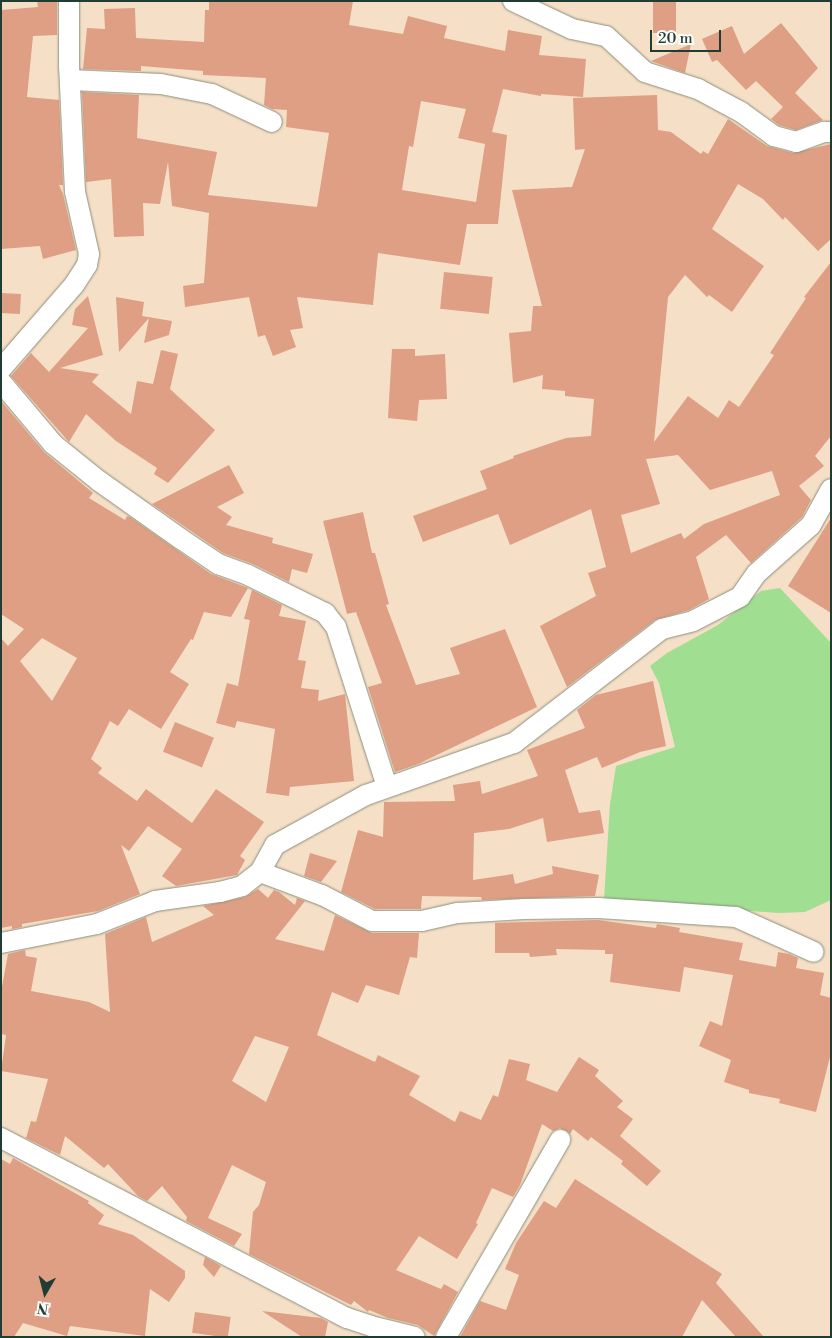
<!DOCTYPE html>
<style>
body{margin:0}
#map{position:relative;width:832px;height:1338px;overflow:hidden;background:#f5dfc6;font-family:"Libre Bodoni",serif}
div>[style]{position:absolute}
.green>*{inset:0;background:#a0de92}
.building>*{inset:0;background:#de9f84;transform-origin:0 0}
.roads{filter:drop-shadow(0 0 1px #8a8e7d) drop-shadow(0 0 1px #8a8e7d)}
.street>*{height:20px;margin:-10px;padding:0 10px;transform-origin:10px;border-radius:10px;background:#fff}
span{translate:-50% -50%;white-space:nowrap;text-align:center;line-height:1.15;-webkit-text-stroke:4px #fdfcf7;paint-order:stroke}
.frame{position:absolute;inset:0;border:2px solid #1f3d34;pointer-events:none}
.north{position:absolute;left:20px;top:1268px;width:50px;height:50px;-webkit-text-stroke:4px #fdfcf7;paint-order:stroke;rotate:188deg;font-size:14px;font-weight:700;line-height:20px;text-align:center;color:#1f3d34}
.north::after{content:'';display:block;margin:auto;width:18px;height:22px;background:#1f3d34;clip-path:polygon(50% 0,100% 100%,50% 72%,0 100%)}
.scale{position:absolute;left:650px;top:30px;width:71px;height:22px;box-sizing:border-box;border:2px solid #1f3d34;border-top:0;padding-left:6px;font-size:15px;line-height:18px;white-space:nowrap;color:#1f3d34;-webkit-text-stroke:4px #fdfcf7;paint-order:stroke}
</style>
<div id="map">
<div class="green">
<i style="clip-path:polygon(780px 588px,831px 643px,831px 900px,805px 912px,779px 913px,604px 900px,610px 804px,616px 766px,675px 747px,659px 683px,650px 666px,667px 653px,718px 625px,761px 591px)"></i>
</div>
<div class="building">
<i style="clip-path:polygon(37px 1px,57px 1px,57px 35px,33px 36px,27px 97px,59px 100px,63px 185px,59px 185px,63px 194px,76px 250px,43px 259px,40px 246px,1px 249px,1px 10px,38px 7px)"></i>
<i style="clip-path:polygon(evenodd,209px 1px,353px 1px,349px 25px,403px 34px,408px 16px,447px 26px,444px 38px,505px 51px,508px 30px,542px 36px,539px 55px,586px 59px,583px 97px,541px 94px,541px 96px,503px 89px,492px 132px,507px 135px,498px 224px,467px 224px,460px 265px,378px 253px,373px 305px,297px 297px,303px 328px,290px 330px,296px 347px,273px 356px,265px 335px,258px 337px,249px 297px,185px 307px,183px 286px,204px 283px,209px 213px,172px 206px,168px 162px,160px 204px,143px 203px,144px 236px,114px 237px,111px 179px,86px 182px,82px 92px,139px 95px,137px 138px,217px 152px,208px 195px,317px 207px,329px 133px,286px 127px,287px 110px,272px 109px,264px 105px,266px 78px,203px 75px,203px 71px,141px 66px,141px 71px,83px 69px,87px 28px,105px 29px,104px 9px,135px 8px,136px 38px,204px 42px,205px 10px,209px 10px,209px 1px,421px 101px,466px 109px,458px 138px,485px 144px,476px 202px,402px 190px,409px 146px,413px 147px,421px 101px)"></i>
<i style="left:653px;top:1px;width:23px;height:32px"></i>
<i style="clip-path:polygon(781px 23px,818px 68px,795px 93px,823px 120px,796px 130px,779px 125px,771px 119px,783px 107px,756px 81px,746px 90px,717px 60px,712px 62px,702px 39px,732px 26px,744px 54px)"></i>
<i style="clip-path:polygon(691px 44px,685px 73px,651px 61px)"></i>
<i style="clip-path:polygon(evenodd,657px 95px,658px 130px,671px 132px,701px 154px,703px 151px,708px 154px,728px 119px,767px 146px,793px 153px,831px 144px,831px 239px,818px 251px,785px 217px,783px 220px,763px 199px,738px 184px,712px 229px,764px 266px,732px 312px,709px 295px,707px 297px,685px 275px,668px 297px,654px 442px,688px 396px,718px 418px,729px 400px,739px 407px,774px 355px,770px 353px,806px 298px,804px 297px,831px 262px,831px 436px,815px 456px,824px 466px,799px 486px,811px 500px,802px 517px,751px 563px,726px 535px,696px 557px,709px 599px,689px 610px,655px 620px,567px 687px,540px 626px,596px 596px,588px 573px,606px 567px,591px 509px,510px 545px,498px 514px,423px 542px,413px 516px,487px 489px,480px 471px,514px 458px,513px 456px,566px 438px,591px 436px,594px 399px,565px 396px,565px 391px,542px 389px,543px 375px,513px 383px,509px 333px,531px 331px,533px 306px,542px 306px,512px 190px,572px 187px,585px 149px,575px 150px,573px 98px,657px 95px,678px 455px,710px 490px,772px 471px,780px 495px,704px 524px,684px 539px,681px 533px,631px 553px,621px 515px,660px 504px,646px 459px,678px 455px)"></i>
<i style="left:444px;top:272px;width:49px;height:37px;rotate:6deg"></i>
<i style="left:1px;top:293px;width:20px;height:20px;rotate:3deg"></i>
<i style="clip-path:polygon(88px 296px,103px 355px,60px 368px,99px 374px,92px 382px,131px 414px,137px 381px,153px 384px,161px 350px,178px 354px,170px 389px,215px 430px,168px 483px,154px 474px,157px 468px,116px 441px,86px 414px,69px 442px,11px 376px,31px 353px,49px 372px,88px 328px,72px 325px,75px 309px)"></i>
<i style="clip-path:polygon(116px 297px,144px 302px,142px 316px,172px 321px,169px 335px,144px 343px,149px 318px,119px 352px)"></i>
<i style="clip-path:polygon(392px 349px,415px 349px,415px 356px,445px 354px,447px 399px,419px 400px,417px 421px,388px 418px)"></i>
<i style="clip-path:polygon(evenodd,1px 401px,44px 452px,93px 493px,89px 498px,125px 520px,127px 516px,130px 517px,211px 574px,248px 588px,231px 617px,204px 612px,193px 640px,191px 639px,170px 672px,189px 684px,161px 729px,129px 709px,118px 726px,110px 721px,91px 759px,102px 768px,98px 773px,137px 801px,146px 789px,192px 823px,216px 789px,264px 822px,240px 856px,245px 860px,237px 875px,176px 886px,162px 876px,182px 849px,148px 826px,129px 851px,121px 845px,140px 894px,98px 911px,22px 924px,22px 927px,12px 929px,12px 926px,1px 928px,1px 638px,8px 646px,24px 629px,1px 614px,1px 401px,42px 638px,77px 658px,52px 701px,20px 661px,42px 638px)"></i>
<i style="clip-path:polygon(229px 465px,244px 493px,217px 507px,232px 517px,226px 525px,273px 538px,272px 543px,313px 554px,307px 573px,292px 569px,289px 582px,253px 564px,223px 553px,152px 504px)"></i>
<i style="clip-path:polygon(363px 512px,372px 553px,375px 553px,389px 604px,386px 605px,416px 685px,460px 674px,450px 648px,505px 629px,537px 707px,418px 764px,395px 772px,368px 687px,382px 683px,356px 612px,347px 614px,323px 521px)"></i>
<i style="clip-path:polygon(831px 518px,831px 613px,788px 586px)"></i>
<i style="clip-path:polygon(252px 590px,282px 605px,279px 616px,306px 621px,298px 660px,306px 661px,301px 688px,319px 690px,318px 701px,345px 694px,354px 781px,290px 787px,289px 796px,266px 793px,275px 729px,237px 721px,235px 728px,216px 723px,227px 683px,238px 686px,250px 620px,244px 619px)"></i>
<i style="clip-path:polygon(653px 681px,666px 746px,640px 752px,602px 768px,597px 757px,565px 770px,579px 813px,600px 810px,604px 833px,547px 842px,543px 818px,509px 829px,474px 833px,473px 880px,513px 874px,515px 884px,553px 874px,552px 866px,599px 875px,595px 896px,482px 900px,481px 897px,422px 896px,421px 909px,375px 909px,341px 892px,358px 830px,383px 837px,384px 802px,455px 801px,453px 785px,480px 781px,482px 794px,538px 776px,527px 750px,585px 728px,577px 710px,596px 695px)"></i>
<i style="left:175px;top:722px;width:42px;height:32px;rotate:22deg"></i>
<i style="clip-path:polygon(310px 853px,337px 861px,321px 882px,304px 876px)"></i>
<i style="clip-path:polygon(evenodd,258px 889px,268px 898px,274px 890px,279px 892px,295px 905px,297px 898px,305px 901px,275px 939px,324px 951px,335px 915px,372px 933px,419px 933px,417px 958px,410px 957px,399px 995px,366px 985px,358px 1003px,332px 992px,317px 1035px,375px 1062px,378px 1055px,420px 1076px,409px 1095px,455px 1122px,460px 1111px,481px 1120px,493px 1095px,498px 1097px,509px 1059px,530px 1064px,526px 1080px,557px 1092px,579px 1057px,599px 1070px,595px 1076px,623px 1101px,617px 1107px,633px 1119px,620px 1136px,661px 1171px,647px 1186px,621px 1164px,623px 1161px,591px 1137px,588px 1141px,573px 1129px,570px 1134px,560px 1128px,553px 1131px,542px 1124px,520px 1185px,513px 1197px,492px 1188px,476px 1223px,478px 1224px,457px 1259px,419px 1236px,396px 1270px,441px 1289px,444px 1284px,458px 1292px,434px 1336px,418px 1325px,388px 1318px,369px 1310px,368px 1312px,354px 1301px,351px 1305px,249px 1254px,253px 1212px,259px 1205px,266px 1182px,232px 1165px,208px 1218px,242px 1234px,234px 1246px,186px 1221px,187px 1217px,162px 1186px,147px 1201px,138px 1196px,108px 1164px,104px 1168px,65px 1136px,60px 1155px,26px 1138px,31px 1121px,36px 1122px,48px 1079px,1px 1071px,6px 1035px,1px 1034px,1px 992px,8px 954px,25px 950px,26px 956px,37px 958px,31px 991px,89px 1002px,110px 1012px,105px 934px,146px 917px,152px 942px,214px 915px,203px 906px,245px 897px,258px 889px,255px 1036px,289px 1047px,266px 1102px,232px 1081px,255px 1036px)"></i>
<i style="clip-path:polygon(598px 920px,656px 928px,657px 924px,680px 928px,679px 932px,743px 943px,739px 960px,776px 967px,778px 952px,789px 954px,798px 958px,796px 968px,824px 973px,820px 995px,831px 998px,831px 1053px,816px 1112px,779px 1103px,780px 1099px,749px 1093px,749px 1090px,724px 1082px,731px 1060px,699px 1046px,710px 1021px,722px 1026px,733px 975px,684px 967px,680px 992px,610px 982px,613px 954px,605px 954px,605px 950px,556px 949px,557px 955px,530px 957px,529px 953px,495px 953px,495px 923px)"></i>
<i style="clip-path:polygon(13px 1158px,89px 1201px,88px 1203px,104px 1215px,98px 1224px,133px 1235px,185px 1271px,185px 1278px,169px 1302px,150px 1289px,145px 1336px,70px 1326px,67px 1336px,23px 1323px,14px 1337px,1px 1337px,1px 1159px,10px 1164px)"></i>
<i style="clip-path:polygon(575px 1179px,722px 1274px,716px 1283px,764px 1337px,736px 1337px,702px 1300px,682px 1337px,460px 1337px,480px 1301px,506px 1310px,519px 1275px,505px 1269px,516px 1243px,544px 1201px,556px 1208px)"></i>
<i style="clip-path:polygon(205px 1257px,221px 1266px,214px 1277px,203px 1265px)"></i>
<i style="clip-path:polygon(262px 1311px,321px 1318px,328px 1322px,325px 1337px,302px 1337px)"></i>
<i style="left:195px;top:1312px;width:36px;height:21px;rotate:8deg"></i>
</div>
<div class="roads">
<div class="street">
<i style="left:513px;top:1px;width:65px;rotate:25.4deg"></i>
<i style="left:572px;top:29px;width:35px;rotate:12deg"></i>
<i style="left:606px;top:36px;width:53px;rotate:42.7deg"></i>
<i style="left:645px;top:72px;width:56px;rotate:17.8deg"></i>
<i style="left:698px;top:89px;width:49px;rotate:28.1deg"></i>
<i style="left:741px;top:112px;width:41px;rotate:36deg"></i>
<i style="left:774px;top:136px;width:23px;rotate:15deg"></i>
<i style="left:796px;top:142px;width:30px;rotate:-20deg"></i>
<i style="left:824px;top:132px;width:7px"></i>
<i style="left:70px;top:80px;width:91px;rotate:2.5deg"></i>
<i style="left:161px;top:84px;width:52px;rotate:11.1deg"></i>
<i style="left:212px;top:94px;width:66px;rotate:25deg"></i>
<i style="left:1px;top:369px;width:111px;rotate:-49deg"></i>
<i style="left:74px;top:285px;width:24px;rotate:-57deg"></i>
<i style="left:87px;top:265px;width:11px;rotate:-80deg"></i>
<i style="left:89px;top:254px;width:64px;rotate:-102.7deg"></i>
<i style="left:75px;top:192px;width:125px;rotate:-92.7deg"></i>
<i style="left:69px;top:67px;width:66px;rotate:-90deg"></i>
<i style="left:1px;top:382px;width:81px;rotate:50deg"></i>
<i style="left:53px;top:444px;width:59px;rotate:38.8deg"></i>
<i style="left:99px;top:481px;width:100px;rotate:35.3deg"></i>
<i style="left:181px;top:539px;width:45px;rotate:34deg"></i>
<i style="left:218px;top:564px;width:32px;rotate:20deg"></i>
<i style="left:248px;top:575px;width:86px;rotate:26.3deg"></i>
<i style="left:325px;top:613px;width:18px;rotate:52deg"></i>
<i style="left:336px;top:627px;width:168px;rotate:72.3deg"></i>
<i style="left:260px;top:872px;width:66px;rotate:20.4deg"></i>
<i style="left:322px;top:895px;width:56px;rotate:27.5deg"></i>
<i style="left:372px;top:921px;width:50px"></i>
<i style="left:422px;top:921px;width:37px;rotate:-13deg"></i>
<i style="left:458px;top:913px;width:66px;rotate:-3.5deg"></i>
<i style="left:524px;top:909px;width:74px;rotate:-0.8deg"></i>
<i style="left:598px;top:908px;width:63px;rotate:3.6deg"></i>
<i style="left:661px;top:912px;width:75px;rotate:3.8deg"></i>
<i style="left:736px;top:917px;width:85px;rotate:24.2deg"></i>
<i style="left:1px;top:943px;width:98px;rotate:-11.2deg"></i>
<i style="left:97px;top:924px;width:62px;rotate:-21.6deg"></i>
<i style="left:155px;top:901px;width:66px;rotate:-7.9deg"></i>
<i style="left:220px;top:892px;width:23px;rotate:-15deg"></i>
<i style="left:242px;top:886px;width:23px;rotate:-38deg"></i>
<i style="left:260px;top:872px;width:31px;rotate:-61deg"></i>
<i style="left:275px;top:845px;width:104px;rotate:-28.8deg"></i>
<i style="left:366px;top:795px;width:157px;rotate:-19.4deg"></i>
<i style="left:514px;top:743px;width:187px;rotate:-37.6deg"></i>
<i style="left:662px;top:629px;width:32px;rotate:-14deg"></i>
<i style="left:693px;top:621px;width:53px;rotate:-27.1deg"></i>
<i style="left:740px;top:597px;width:29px;rotate:-55deg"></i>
<i style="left:757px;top:573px;width:72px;rotate:-41.6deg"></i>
<i style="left:811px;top:525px;width:41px;rotate:-60.9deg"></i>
<i style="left:1px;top:1138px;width:390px;rotate:27.5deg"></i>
<i style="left:347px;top:1318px;width:25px;rotate:18deg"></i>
<i style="left:371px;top:1326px;width:45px;rotate:14deg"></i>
<i style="left:446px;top:1337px;width:228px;rotate:-59.9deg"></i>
</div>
</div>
<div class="frame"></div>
<div class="north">N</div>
<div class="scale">20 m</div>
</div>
